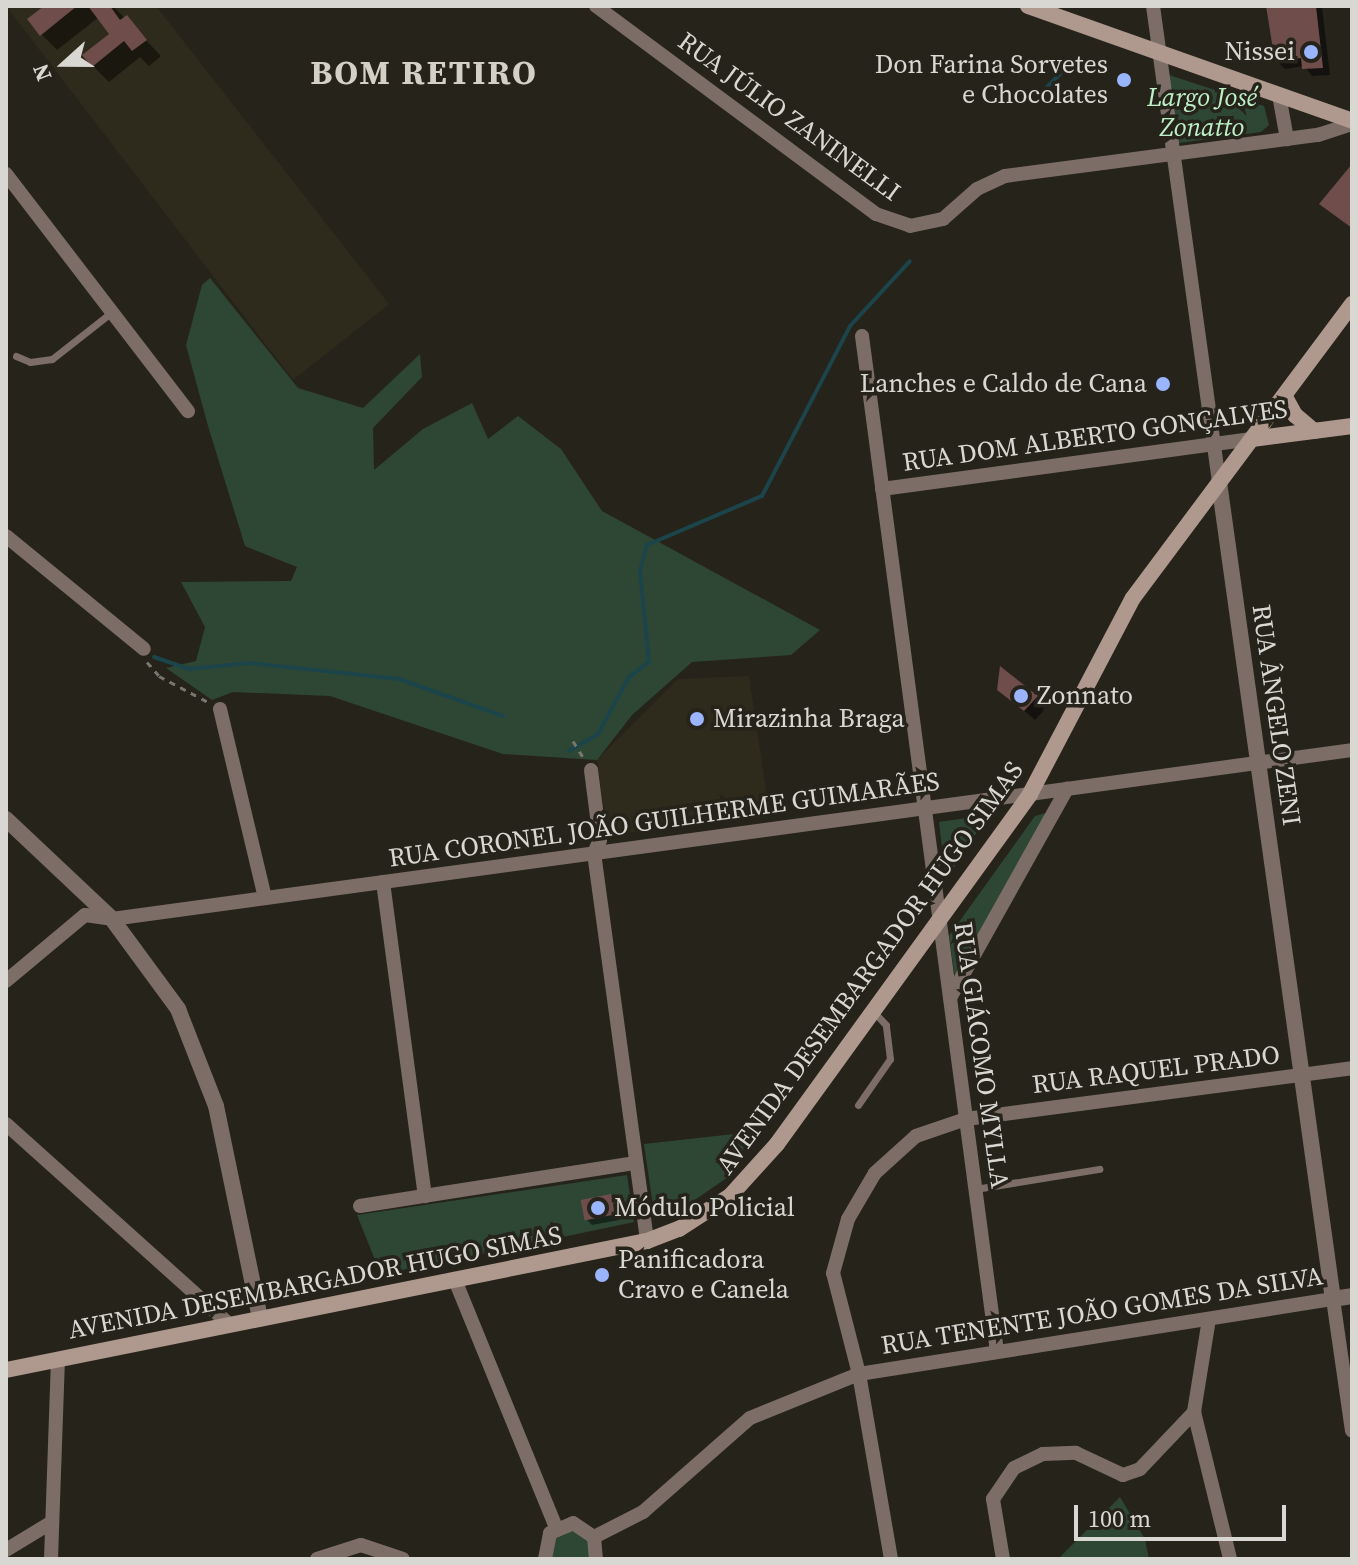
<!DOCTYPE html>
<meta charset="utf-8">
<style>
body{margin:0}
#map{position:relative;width:1358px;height:1565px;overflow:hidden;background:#26231b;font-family:"Source Serif 4",serif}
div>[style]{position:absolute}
.built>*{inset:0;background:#2f2b1c}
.green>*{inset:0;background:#2e4734}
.shadow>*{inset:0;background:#0007}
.stream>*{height:4px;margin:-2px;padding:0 2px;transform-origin:2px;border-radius:2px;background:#1c444b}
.building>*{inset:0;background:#6f4d4b;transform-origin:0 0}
.path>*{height:3px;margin-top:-1.5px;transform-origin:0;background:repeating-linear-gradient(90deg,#78766f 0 6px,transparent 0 12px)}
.service>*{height:7px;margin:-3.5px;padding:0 3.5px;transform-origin:3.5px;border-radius:3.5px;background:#7c6e67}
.minor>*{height:14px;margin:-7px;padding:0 7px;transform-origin:7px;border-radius:7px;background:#7c6e67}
.tertiary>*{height:16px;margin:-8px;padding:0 8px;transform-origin:8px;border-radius:8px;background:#7c6e67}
.secondary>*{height:16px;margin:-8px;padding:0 8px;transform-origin:8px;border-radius:8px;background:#af988d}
.dots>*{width:22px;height:22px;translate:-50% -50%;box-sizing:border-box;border:4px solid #26231b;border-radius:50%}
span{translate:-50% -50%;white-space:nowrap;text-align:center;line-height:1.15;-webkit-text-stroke:7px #26231b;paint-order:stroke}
.poi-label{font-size:26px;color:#d9d7d2}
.right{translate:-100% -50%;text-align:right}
.left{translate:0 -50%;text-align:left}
.park-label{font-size:26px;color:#bdf0c7;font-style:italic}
.street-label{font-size:26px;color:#d9d7d2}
.district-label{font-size:34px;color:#d4d0c5;font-weight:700;letter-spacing:2px}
.frame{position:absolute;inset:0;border:8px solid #d9d7d2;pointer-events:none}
.north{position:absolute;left:24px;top:24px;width:80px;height:80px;-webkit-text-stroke:6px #26231b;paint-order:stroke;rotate:249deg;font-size:22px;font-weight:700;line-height:32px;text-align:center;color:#d9d7d2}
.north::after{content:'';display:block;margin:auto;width:28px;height:36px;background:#d9d7d2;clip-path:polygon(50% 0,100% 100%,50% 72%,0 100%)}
.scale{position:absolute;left:1074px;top:1505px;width:212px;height:36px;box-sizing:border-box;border:4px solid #d9d7d2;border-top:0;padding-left:10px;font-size:24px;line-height:28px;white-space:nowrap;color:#d9d7d2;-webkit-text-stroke:6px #26231b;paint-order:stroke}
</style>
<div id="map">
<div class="built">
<i style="clip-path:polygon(6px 6px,156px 6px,389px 304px,293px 380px)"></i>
<i style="clip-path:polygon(749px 676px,769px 811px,608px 836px,597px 760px,678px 679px)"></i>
</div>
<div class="green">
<i style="clip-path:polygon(1169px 75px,1264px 106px,1269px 125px,1261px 132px,1179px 143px)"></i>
<i style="clip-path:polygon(210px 278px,298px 388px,363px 408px,420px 354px,422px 377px,373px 428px,374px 470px,423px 429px,472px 403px,488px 439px,518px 416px,561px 449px,602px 511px,820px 630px,791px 655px,692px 662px,632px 715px,597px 760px,503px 754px,330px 696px,233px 692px,212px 700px,166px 668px,196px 661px,205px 627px,181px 582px,291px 581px,297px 567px,245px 546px,208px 426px,186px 345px,202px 285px)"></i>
<i style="clip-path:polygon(1049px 812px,955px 978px,949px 936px,1035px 816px)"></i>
<i style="clip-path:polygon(988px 815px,946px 880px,939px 822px)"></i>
<i style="clip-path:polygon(752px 1132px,731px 1175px,673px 1215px,654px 1213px,644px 1144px)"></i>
<i style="clip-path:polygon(627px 1175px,634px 1222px,381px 1275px,357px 1215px)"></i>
<i style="clip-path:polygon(1120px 1497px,1145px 1539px,1149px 1559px,1058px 1559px)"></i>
<i style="clip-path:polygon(571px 1527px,590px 1538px,591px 1559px,551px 1559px,552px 1537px)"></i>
</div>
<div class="shadow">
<i style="clip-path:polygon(47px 6px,113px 6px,161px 56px,149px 66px,140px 57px,109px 82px,93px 66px,112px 34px,99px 17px,57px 50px,41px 34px)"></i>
<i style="clip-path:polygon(1268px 6px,1322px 7px,1330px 75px,1312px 76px,1304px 66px,1285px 69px,1277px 61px)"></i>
<i style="clip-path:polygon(999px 689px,1036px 697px,1047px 707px,1035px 720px)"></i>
<i style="clip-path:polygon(610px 1196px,619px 1220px,592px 1225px,587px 1220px)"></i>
</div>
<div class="stream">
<i style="left:1046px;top:88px;width:40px;rotate:-45deg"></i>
<i style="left:154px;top:657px;width:36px;rotate:19deg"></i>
<i style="left:188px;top:669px;width:62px;rotate:-5.5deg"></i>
<i style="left:250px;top:663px;width:150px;rotate:6.1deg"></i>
<i style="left:399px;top:679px;width:110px;rotate:19.6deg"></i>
<i style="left:569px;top:751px;width:34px;rotate:-30deg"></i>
<i style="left:598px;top:734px;width:65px;rotate:-61.5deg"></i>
<i style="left:629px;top:677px;width:25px;rotate:-37deg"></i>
<i style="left:649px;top:662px;width:91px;rotate:-95.6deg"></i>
<i style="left:640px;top:571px;width:27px;rotate:-75deg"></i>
<i style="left:647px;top:545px;width:125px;rotate:-23.1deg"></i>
<i style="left:762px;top:496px;width:191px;rotate:-62.6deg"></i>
<i style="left:850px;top:326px;width:88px;rotate:-47.3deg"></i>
</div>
<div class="building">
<i style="clip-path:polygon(44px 6px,77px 6px,40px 36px,27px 19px)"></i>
<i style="clip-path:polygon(88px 6px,110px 6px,120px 20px,127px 15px,147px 40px,132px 51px,124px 41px,92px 67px,82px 55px,109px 34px)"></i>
<i style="clip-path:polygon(1266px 6px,1316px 6px,1323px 68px,1302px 69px,1301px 58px,1275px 62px)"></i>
<i style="clip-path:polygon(1352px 164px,1352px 228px,1319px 204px)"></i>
<i style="clip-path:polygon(1000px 666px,1038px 696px,1024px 711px,997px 690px)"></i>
<i style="left:611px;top:1194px;width:21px;height:31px;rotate:79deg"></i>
</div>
<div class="path">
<i style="left:147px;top:662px;width:18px;rotate:49deg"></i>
<i style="left:159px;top:676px;width:58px;rotate:27.9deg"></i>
<i style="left:573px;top:741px;width:22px;rotate:58deg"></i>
</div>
<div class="service">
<i style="left:16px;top:356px;width:15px;rotate:23deg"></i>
<i style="left:30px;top:362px;width:22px;rotate:-8deg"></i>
<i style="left:52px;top:359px;width:76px;rotate:-38.1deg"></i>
<i style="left:858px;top:1105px;width:56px;rotate:-55.2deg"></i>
<i style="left:890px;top:1059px;width:34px;rotate:-97deg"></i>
<i style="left:886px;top:1025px;width:19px;rotate:-133deg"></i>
<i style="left:975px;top:1189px;width:126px;rotate:-9.2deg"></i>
</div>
<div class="minor">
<i style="left:596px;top:6px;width:349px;rotate:36.6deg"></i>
<i style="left:876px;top:214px;width:36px;rotate:19deg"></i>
<i style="left:910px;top:226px;width:34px;rotate:-12deg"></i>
<i style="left:943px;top:219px;width:45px;rotate:-41.4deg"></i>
<i style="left:977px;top:189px;width:31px;rotate:-25deg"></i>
<i style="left:1005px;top:176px;width:316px;rotate:-7.5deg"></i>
<i style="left:1318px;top:135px;width:36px;rotate:-18deg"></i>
<i style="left:1153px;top:6px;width:481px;rotate:82.1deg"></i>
<i style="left:1279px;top:95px;width:45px;rotate:79.7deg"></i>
<i style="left:6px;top:174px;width:299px;rotate:52.5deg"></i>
<i style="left:862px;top:336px;width:1025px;rotate:82.43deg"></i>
<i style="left:882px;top:489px;width:373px;rotate:-7.7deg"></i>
<i style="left:6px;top:536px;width:178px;rotate:39.3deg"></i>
<i style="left:220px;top:709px;width:194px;rotate:76.6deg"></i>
<i style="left:591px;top:770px;width:71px;rotate:82.7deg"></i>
<i style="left:600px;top:840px;width:14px;rotate:115deg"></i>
<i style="left:594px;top:853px;width:392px;rotate:82.2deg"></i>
<i style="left:383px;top:882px;width:317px;rotate:82.4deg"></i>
<i style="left:6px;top:981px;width:103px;rotate:-39.9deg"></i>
<i style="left:85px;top:915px;width:27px;rotate:8deg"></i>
<i style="left:112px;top:919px;width:1251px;rotate:-7.76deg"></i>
<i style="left:950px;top:998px;width:240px;rotate:-60.8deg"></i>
<i style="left:6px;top:1124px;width:301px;rotate:41.9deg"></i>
<i style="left:360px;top:1206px;width:279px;rotate:-8.9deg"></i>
<i style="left:455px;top:1280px;width:267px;rotate:67.8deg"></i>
<i style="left:1209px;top:1319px;width:94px;rotate:99.2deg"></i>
<i style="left:1194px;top:1412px;width:151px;rotate:76.2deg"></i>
<i style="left:594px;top:1537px;width:55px;rotate:-27deg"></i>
<i style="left:643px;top:1512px;width:142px;rotate:-41.3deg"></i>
<i style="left:750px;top:1418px;width:118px;rotate:-22deg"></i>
<i style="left:859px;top:1374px;width:480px;rotate:-9deg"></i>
<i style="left:1333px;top:1299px;width:133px;rotate:81.8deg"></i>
<i style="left:6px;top:1550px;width:54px;rotate:-31.3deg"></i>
<i style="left:51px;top:1559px;width:200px;rotate:-88deg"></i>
<i style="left:317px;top:1559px;width:46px;rotate:-17.7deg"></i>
<i style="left:361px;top:1545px;width:44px;rotate:18.4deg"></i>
<i style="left:545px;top:1559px;width:26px;rotate:-79deg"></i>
<i style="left:550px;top:1533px;width:25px;rotate:-23deg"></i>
<i style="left:573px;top:1523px;width:25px;rotate:34deg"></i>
<i style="left:594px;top:1537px;width:22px;rotate:85deg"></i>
<i style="left:891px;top:1559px;width:188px;rotate:-99.8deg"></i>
<i style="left:859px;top:1374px;width:104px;rotate:-104.4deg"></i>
<i style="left:833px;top:1273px;width:56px;rotate:-74.5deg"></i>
<i style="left:848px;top:1219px;width:53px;rotate:-59.6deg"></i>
<i style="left:875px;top:1173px;width:55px;rotate:-42.1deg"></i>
<i style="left:916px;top:1136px;width:53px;rotate:-18.8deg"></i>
<i style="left:966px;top:1119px;width:389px;rotate:-7.5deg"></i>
<i style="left:1003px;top:1559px;width:61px;rotate:-99.5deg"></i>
<i style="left:993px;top:1499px;width:37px;rotate:-56deg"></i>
<i style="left:1014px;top:1468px;width:32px;rotate:-26deg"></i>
<i style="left:1043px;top:1454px;width:33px;rotate:-2deg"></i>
<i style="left:1076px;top:1453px;width:52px;rotate:25.1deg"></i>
<i style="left:1123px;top:1475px;width:18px;rotate:-19deg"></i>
<i style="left:1140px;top:1469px;width:79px;rotate:-46.5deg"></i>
</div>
<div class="tertiary">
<i style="left:1219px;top:482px;width:825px;rotate:82.06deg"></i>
<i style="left:1333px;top:1299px;width:19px;rotate:-9deg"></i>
<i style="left:6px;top:819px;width:146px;rotate:43.3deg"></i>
<i style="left:112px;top:919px;width:112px;rotate:53.7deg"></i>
<i style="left:178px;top:1009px;width:104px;rotate:68.6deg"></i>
<i style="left:216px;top:1106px;width:217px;rotate:78.3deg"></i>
</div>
<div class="secondary">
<i style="left:1028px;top:6px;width:344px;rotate:19.5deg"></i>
<i style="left:1285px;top:397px;width:21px;rotate:61deg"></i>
<i style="left:1295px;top:415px;width:25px;rotate:40deg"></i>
<i style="left:1252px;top:439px;width:101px;rotate:-7.4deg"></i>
<i style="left:6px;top:1370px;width:654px;rotate:-11.38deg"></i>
<i style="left:647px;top:1241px;width:34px;rotate:-21deg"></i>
<i style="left:679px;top:1229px;width:61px;rotate:-32.9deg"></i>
<i style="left:730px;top:1196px;width:70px;rotate:-47.9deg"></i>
<i style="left:777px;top:1144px;width:432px;rotate:-54.1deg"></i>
<i style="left:1030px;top:794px;width:221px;rotate:-62.3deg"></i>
<i style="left:1133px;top:598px;width:367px;rotate:-53.3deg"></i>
</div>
<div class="dots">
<i style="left:1311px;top:52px;background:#9ab5fd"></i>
<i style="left:1124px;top:80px;background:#9ab5fd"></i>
<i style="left:1163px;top:384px;background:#9ab5fd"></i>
<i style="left:1021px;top:696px;background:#9ab5fd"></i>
<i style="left:697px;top:719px;background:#9ab5fd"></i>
<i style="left:598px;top:1208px;background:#9ab5fd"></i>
<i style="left:602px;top:1275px;background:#9ab5fd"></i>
</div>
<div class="poi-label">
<span class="right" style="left:1295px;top:52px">Nissei</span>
<span class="right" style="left:1108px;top:80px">Don Farina Sorvetes<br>e Chocolates</span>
<span class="right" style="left:1147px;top:384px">Lanches e Caldo de Cana</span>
<span class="left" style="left:1037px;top:696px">Zonnato</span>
<span class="left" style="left:713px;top:719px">Mirazinha Braga</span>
<span class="left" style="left:614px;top:1208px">Módulo Policial</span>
<span class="left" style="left:618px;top:1275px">Panificadora<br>Cravo e Canela</span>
</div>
<div class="park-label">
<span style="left:1202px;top:113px">Largo José<br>Zonatto</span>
</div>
<div class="street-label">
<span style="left:789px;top:117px;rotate:36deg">RUA JÚLIO ZANINELLI</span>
<span style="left:1095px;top:436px;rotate:-8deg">RUA DOM ALBERTO GONÇALVES</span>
<span style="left:1276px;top:715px;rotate:82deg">RUA ÂNGELO ZENI</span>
<span style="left:664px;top:820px;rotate:-8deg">RUA CORONEL JOÃO GUILHERME GUIMARÃES</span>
<span style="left:870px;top:968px;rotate:-54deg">AVENIDA DESEMBARGADOR HUGO SIMAS</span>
<span style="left:981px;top:1055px;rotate:82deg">RUA GIÁCOMO MYLLA</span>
<span style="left:1156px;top:1070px;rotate:-7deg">RUA RAQUEL PRADO</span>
<span style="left:315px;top:1283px;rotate:-11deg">AVENIDA DESEMBARGADOR HUGO SIMAS</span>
<span style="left:1102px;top:1311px;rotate:-9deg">RUA TENENTE JOÃO GOMES DA SILVA</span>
</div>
<div class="district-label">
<span style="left:424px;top:73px">BOM RETIRO</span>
</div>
<div class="frame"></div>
<div class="north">N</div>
<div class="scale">100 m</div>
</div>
